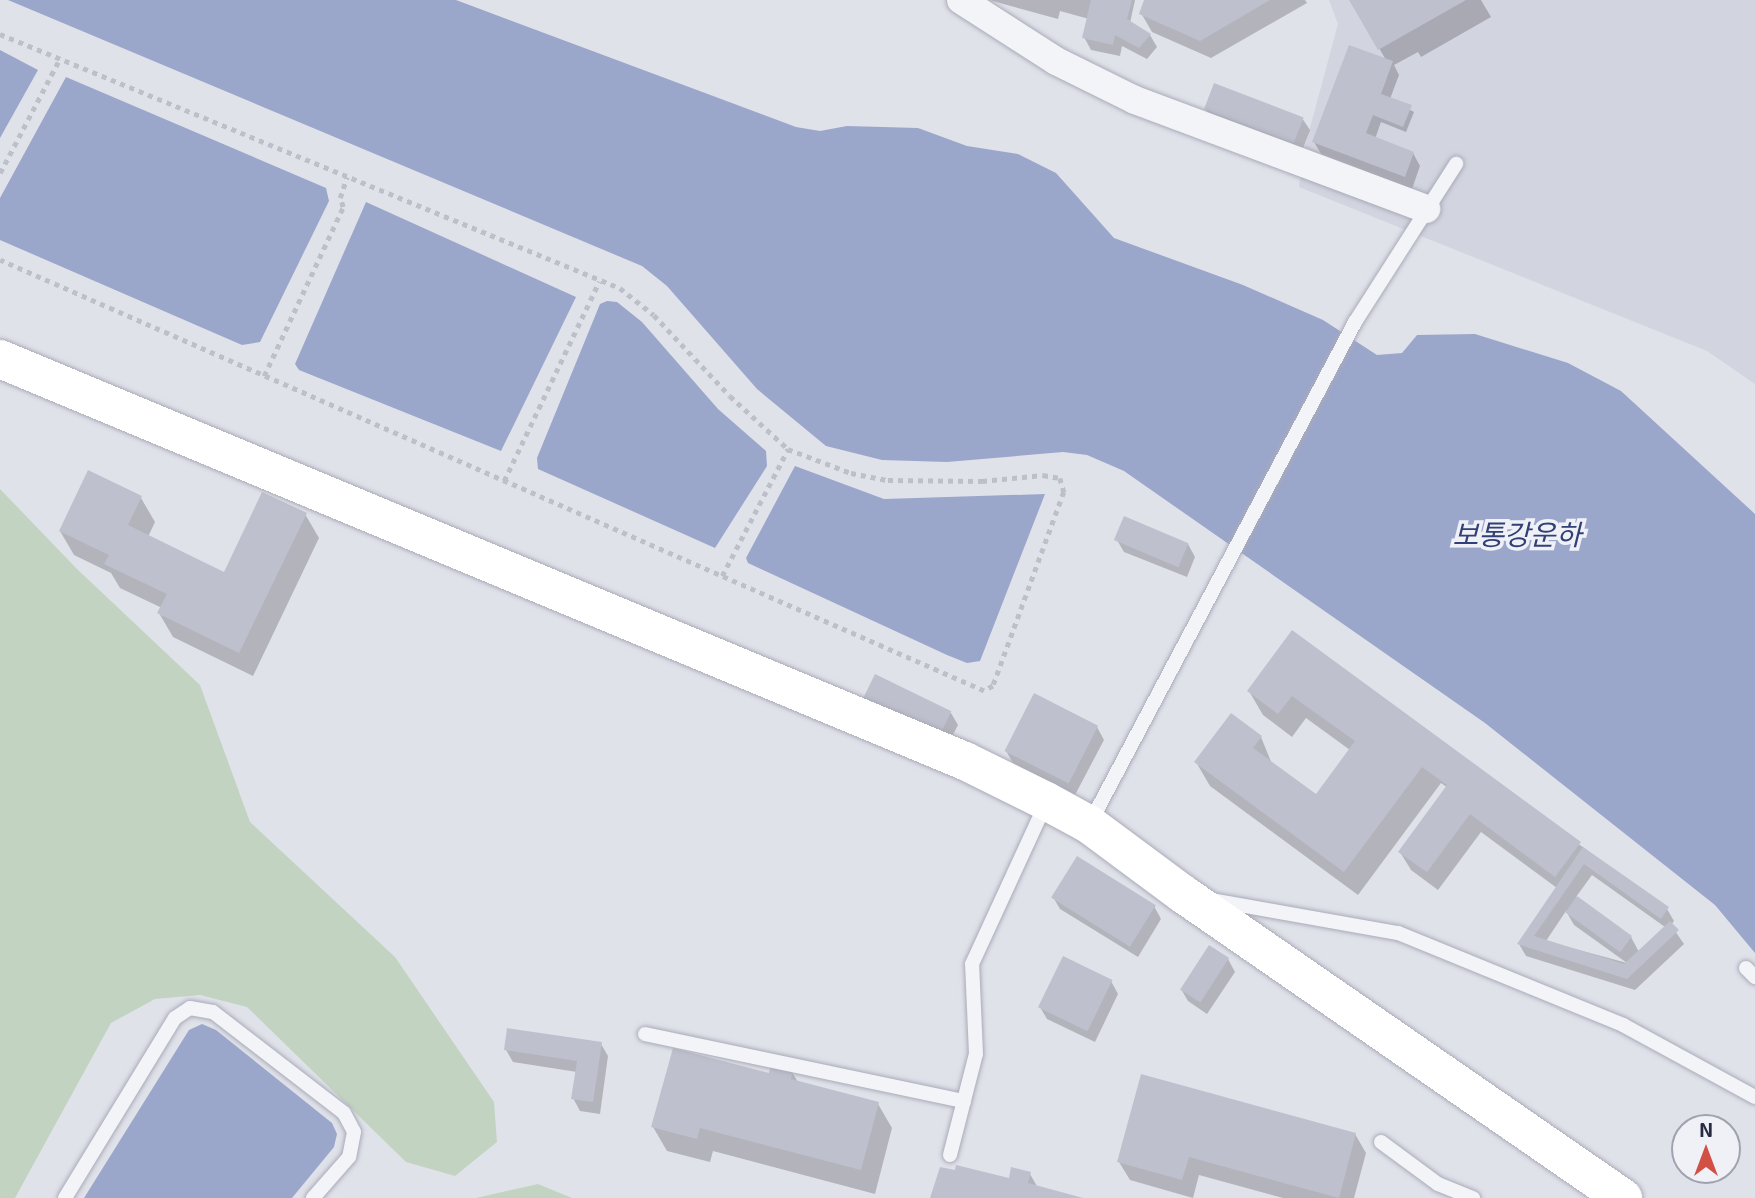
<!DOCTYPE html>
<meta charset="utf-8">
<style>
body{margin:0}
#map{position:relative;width:1755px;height:1198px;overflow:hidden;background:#e0e2ea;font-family:"Exo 2","Noto Sans KR",sans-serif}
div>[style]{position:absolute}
.built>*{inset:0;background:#d2d4df}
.green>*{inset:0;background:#c2d4c1}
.water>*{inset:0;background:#9ba6cb}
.shadow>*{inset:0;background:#0003}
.building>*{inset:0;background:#bec0cd;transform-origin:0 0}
.path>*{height:4.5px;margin-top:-2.25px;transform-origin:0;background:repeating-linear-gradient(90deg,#bec0c9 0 5px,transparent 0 10px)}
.roads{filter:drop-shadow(0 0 2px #a9abb8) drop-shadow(0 0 2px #a9abb8)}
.lane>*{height:14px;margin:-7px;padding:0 7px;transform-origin:7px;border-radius:7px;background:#f3f4f8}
.street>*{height:28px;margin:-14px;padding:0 14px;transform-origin:14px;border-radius:14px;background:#f3f4f8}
.secondary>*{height:38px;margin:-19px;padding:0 19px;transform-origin:19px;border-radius:19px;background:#fff}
span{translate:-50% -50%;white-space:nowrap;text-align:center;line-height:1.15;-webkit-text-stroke:7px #f0f1f7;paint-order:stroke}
.water-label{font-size:28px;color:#314077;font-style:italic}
.north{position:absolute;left:1671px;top:1114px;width:70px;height:70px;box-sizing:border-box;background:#f0f1f7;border:2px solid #a0a2af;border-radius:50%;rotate:0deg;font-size:19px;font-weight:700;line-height:28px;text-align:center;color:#282c42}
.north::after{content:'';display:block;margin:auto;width:24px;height:32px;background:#d25043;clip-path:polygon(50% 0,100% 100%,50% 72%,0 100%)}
</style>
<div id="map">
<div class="built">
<i style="clip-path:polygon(1329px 0,1755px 0,1755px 384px,1707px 351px,1299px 187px,1304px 150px,1338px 24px)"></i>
</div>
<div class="green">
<i style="clip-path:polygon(0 489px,77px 569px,200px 685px,250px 822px,395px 957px,494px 1102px,497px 1142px,455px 1176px,406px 1162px,247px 1007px,200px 995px,155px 999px,111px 1023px,15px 1198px,0 1198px)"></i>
<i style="clip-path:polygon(538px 1184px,572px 1198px,476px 1198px)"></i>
</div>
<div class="water">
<i style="clip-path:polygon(8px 0,456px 0,796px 127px,820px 131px,847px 126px,918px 128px,967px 146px,1018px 154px,1056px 173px,1114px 238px,1243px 285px,1323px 320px,1377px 355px,1402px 353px,1417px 335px,1475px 334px,1568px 363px,1621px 391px,1755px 514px,1755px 953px,1715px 905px,1485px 723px,1124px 471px,1087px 455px,1063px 452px,947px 462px,882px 460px,826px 446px,757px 389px,667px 286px,642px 266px)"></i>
<i style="clip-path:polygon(0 50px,38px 70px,0 138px)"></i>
<i style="clip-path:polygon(66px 77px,326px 188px,329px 201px,260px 342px,242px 345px,0 240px,0 198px)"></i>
<i style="clip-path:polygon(366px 202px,576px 297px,501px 451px,299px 370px,295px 364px)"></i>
<i style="clip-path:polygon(607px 301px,617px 302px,642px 322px,718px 409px,766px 451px,767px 466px,715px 548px,538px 469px,537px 458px,600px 304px)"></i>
<i style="clip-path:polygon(795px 466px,884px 499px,1045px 494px,980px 661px,967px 663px,947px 655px,748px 563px,746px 558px)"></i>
<i style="clip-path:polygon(202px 1024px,216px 1030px,332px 1123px,337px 1134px,334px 1147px,292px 1198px,84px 1198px,189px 1030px)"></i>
</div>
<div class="shadow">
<i style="clip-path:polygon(989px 0,1135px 0,1130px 23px,1150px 35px,1157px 47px,1147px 59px,1122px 46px,1120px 56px,1091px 50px,1084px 37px,1089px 19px,1060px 11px,1058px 19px)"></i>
<i style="clip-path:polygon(1146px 0,1305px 0,1307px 3px,1211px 58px,1152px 32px,1141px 13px)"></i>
<i style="clip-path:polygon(1351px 0,1481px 0,1491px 17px,1421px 57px,1418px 52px,1394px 65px,1399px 75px,1390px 99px,1414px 112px,1406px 132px,1381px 122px,1375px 139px,1413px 153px,1420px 166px,1412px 189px,1321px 154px,1314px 142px,1386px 60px)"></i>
<i style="clip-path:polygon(1206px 109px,1302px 118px,1310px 130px,1301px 154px,1213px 121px)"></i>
<i style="clip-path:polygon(141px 498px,155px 522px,148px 537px,224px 574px,305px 514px,319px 538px,253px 676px,173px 637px,159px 613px,162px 608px,120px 588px,111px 573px,74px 555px,60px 531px)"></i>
<i style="clip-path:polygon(1117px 540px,1188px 544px,1195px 557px,1187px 577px,1124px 552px)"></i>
<i style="clip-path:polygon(evenodd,1292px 633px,1667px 909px,1674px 921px,1671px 925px,1684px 944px,1635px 990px,1526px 956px,1519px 944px,1557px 888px,1481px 832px,1438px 890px,1411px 870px,1400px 852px,1448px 788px,1441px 783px,1358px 895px,1210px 786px,1196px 762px,1261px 737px,1272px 764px,1316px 797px,1350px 750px,1306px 718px,1292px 737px,1263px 715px,1249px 691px,1292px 633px,1592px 875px,1665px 927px,1639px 952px,1631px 937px,1576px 897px,1592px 875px,1292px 633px,1566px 911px,1574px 925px,1627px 963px,1546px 941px,1566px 911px)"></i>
<i style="clip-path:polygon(871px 712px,951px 713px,958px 725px,946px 748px)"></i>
<i style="clip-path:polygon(1097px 727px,1104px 740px,1075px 795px,1013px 763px,1006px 751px)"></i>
<i style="clip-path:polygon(1053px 897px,1154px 906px,1161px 919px,1138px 957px,1060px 909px)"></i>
<i style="clip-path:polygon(1228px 959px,1235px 972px,1207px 1014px,1188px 1001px,1181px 989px)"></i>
<i style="clip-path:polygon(1111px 981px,1118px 994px,1095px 1042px,1047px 1019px,1040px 1007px)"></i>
<i style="clip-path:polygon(601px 1044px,608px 1056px,600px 1114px,580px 1111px,573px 1098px,577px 1072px,513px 1062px,506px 1050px)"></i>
<i style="clip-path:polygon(792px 1072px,798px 1082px,878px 1104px,892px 1128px,875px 1194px,713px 1151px,710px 1162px,667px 1151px,653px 1127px)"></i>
<i style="clip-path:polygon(1355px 1134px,1366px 1153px,1354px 1198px,1283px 1198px,1199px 1175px,1193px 1198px,1130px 1180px,1119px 1162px)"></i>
<i style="clip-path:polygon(1030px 1174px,1038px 1188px,1080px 1198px,932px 1198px)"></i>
</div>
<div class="building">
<i style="clip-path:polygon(1091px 0,1132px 0,1127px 19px,1151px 34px,1139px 48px,1115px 35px,1113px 45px,1082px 38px)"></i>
<i style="clip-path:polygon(1144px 0,1270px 0,1200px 41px,1139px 14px)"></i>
<i style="clip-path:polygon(1349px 0,1466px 0,1378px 50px)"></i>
<i style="clip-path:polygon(1349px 45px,1393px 61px,1381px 94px,1412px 105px,1403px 127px,1373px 115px,1366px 133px,1414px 152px,1405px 177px,1312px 142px)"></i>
<i style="left:1214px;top:83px;width:96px;height:28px;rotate:21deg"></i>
<i style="clip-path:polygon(88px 470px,142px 496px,128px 525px,224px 572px,262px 492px,307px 513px,239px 653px,157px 613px,167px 594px,104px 564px,109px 555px,59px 531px)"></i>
<i style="left:1124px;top:516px;width:70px;height:26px;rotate:23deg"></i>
<i style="clip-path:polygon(1292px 630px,1581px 842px,1555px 877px,1470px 814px,1427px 872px,1398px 852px,1447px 785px,1422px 767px,1344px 872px,1194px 762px,1231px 713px,1262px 736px,1253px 748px,1316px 794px,1355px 741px,1292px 696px,1278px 714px,1247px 691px)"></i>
<i style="left:875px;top:674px;width:85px;height:29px;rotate:26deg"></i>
<i style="left:1034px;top:693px;width:72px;height:65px;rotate:27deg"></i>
<i style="clip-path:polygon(1583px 847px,1669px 907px,1661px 919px,1584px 864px,1534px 936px,1624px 964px,1670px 921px,1679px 930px,1627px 979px,1517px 944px)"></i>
<i style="left:1077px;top:856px;width:93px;height:49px;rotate:32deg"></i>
<i style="left:1577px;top:896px;width:68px;height:20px;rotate:36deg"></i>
<i style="left:1209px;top:945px;width:24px;height:53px;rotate:33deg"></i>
<i style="left:1063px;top:956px;width:55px;height:57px;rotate:26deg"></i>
<i style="clip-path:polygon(507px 1028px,602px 1042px,593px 1102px,571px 1099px,577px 1061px,504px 1050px)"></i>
<i style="clip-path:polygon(673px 1048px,769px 1073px,771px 1064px,793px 1070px,791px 1079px,879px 1102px,861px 1170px,700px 1128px,697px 1139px,651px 1127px)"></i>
<i style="clip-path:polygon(1141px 1074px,1356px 1133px,1339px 1198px,1189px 1157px,1182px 1180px,1117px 1162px)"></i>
<i style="clip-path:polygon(956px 1165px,1009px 1178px,1011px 1167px,1031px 1172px,1028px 1183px,1083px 1198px,930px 1198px,940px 1167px,955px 1170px)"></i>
</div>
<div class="path">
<i style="left:0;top:34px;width:670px;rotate:22.28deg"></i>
<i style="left:620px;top:288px;width:43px;rotate:38.5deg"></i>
<i style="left:654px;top:315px;width:111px;rotate:46.8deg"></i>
<i style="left:730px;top:396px;width:79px;rotate:42.4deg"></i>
<i style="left:788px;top:449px;width:67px;rotate:20.9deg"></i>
<i style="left:851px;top:473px;width:38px;rotate:11deg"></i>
<i style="left:888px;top:480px;width:94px;rotate:0.6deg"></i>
<i style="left:982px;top:481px;width:61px;rotate:-5.6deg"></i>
<i style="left:1043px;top:475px;width:17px;rotate:10deg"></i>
<i style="left:1060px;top:478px;width:15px;rotate:74deg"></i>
<i style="left:1064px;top:492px;width:207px;rotate:110.1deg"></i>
<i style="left:993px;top:686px;width:10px;rotate:151deg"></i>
<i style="left:984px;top:691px;width:1074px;rotate:-156.35deg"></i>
<i style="left:0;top:173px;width:127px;rotate:-62.4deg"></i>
<i style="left:264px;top:376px;width:187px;rotate:-64.9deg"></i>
<i style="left:343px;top:207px;width:9px;rotate:-108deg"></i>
<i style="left:340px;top:198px;width:22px;rotate:-72deg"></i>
<i style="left:504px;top:481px;width:221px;rotate:-64.5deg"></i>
<i style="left:722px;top:576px;width:143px;rotate:-62.5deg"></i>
</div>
<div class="roads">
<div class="lane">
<i style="left:1090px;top:823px;width:567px;rotate:-62.12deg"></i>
<i style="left:1355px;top:322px;width:188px;rotate:-57.4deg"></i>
<i style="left:1212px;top:900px;width:189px;rotate:10.1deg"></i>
<i style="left:1398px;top:933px;width:243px;rotate:22.2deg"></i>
<i style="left:1623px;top:1025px;width:150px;rotate:28.6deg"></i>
<i style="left:1746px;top:968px;width:13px;rotate:45deg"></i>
<i style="left:645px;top:1034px;width:326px;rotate:11.9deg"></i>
<i style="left:1381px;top:1142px;width:71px;rotate:36.4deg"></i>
<i style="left:1438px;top:1184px;width:38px;rotate:22deg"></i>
<i style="left:950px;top:1155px;width:104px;rotate:-75.6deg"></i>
<i style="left:976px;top:1054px;width:90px;rotate:-92.5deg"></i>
<i style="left:972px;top:964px;width:177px;rotate:-65.3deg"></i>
<i style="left:65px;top:1198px;width:211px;rotate:-58.6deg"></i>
<i style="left:175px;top:1018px;width:18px;rotate:-34deg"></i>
<i style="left:190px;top:1008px;width:23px;rotate:10deg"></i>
<i style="left:213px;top:1012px;width:165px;rotate:37.6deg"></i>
<i style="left:344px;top:1113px;width:21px;rotate:62deg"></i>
<i style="left:354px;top:1132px;width:25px;rotate:101deg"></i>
<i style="left:349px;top:1157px;width:55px;rotate:131.3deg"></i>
</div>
<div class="street">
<i style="left:961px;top:0;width:113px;rotate:32.7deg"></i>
<i style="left:1056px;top:61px;width:88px;rotate:26.3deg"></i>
<i style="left:1135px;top:100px;width:311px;rotate:20.5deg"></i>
</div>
<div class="secondary">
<i style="left:0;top:359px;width:1045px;rotate:22.62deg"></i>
<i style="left:965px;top:761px;width:90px;rotate:26.3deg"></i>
<i style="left:1046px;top:801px;width:50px;rotate:28.6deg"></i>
<i style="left:1090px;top:825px;width:116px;rotate:36.6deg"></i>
<i style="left:1183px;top:894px;width:535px;rotate:34.64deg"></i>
</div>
</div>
<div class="water-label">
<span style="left:1517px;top:534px">보통강운하</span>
</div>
<div class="north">N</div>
</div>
